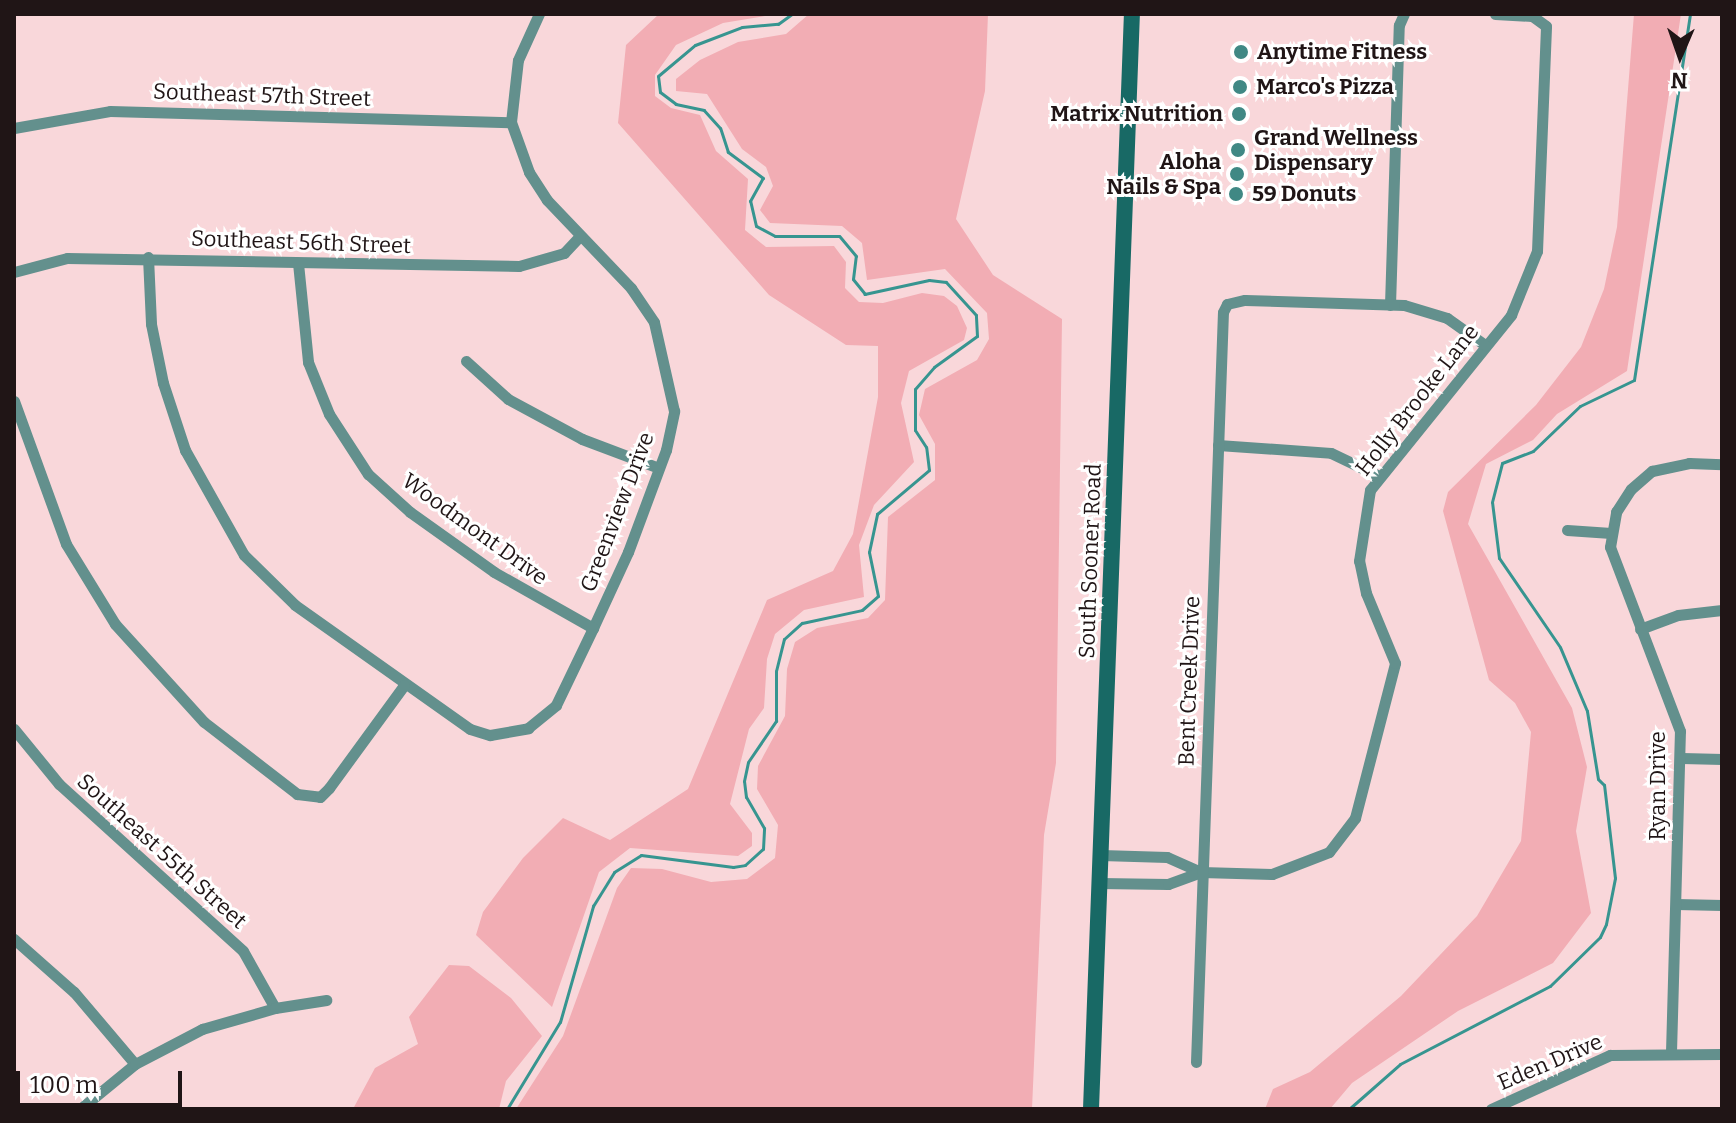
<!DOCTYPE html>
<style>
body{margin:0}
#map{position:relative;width:1736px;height:1123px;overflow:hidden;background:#f9d7da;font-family:Bitter,serif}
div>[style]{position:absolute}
.green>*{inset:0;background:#f2adb4}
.stream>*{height:3px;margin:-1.5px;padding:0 1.5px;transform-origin:1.5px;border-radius:1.5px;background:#379590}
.minor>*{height:11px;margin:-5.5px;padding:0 5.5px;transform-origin:5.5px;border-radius:5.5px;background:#63908d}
.secondary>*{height:16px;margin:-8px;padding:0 8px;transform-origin:8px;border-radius:8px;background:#186965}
.dots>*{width:22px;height:22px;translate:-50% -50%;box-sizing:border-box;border:4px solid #fff;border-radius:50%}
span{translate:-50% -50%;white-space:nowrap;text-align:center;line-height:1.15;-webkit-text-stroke:6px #fff;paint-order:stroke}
.poi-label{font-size:22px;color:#201516;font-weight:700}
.left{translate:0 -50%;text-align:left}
.right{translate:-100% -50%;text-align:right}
.street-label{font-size:22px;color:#201516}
.frame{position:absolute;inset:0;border:16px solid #201516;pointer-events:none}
.north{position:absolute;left:1640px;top:16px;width:80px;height:80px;-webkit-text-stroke:6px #fff;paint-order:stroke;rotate:182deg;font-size:22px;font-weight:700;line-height:32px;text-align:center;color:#201516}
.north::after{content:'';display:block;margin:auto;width:28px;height:36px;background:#201516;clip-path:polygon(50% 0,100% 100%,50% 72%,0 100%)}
.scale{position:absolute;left:16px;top:1071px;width:166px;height:36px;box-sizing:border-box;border:4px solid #201516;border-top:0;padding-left:10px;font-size:24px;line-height:28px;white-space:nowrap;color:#201516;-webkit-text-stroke:6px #fff;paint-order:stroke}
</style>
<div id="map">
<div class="green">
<i style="clip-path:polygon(659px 14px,777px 14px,723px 23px,676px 45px,655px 75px,655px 96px,671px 108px,700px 115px,716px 151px,748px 179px,745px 230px,766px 247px,834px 246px,846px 262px,845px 288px,859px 302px,883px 303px,922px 293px,944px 296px,957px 306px,967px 328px,964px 340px,909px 371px,901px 403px,914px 462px,874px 505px,859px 545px,864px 597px,804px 610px,775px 634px,767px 659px,764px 708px,749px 729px,730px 804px,752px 833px,752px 846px,738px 856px,630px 848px,599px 872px,552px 1007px,476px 935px,483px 912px,523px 858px,563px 818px,610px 840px,688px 789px,767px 600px,833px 571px,853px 534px,878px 397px,878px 346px,846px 345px,769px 295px,618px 123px,626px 45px)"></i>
<i style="clip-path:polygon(809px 14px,988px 14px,985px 91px,956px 219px,993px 275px,1062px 319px,1056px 763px,1044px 835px,1032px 1109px,516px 1109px,563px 1036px,617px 888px,631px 868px,662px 869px,711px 882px,747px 879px,775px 858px,778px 825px,757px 789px,758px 766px,785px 716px,787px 669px,795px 642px,817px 628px,868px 618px,885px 600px,888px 517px,935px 480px,935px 444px,919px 415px,925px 389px,977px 360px,989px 339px,987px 313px,945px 269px,867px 280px,862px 243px,842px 226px,770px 223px,760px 210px,773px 186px,766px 167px,742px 149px,707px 94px,676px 91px,676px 79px,700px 60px,738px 42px,786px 34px)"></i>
<i style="clip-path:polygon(1634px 14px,1681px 14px,1627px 371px,1557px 414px,1533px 440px,1486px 464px,1468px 524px,1572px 708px,1587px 767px,1576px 831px,1591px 913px,1553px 963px,1458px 1011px,1352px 1083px,1330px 1109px,1265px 1109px,1273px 1089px,1310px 1072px,1401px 996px,1477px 916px,1521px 841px,1531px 732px,1515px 703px,1489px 680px,1443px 511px,1448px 492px,1536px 405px,1581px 347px,1604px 289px,1617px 227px)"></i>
<i style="clip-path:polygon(449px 965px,469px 966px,511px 998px,542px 1036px,506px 1081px,499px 1109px,353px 1109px,375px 1068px,418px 1044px,409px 1017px)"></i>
</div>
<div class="stream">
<i style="left:507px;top:1109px;width:102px;rotate:-58.7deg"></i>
<i style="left:560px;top:1022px;width:121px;rotate:-74.1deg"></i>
<i style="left:593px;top:906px;width:40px;rotate:-58deg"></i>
<i style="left:614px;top:872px;width:32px;rotate:-32deg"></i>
<i style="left:641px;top:855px;width:93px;rotate:7.4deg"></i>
<i style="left:733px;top:867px;width:12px;rotate:-9deg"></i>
<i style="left:745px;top:865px;width:24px;rotate:-42deg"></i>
<i style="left:763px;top:849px;width:21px;rotate:-87deg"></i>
<i style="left:764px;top:828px;width:36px;rotate:-120deg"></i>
<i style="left:746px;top:797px;width:16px;rotate:-97deg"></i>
<i style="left:744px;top:781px;width:19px;rotate:-78deg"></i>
<i style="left:748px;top:762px;width:50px;rotate:-55.7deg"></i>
<i style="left:776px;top:721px;width:50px;rotate:-90deg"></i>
<i style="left:776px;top:671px;width:33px;rotate:-76deg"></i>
<i style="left:784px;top:639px;width:24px;rotate:-42deg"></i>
<i style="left:802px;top:623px;width:61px;rotate:-12.2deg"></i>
<i style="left:862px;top:610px;width:21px;rotate:-41deg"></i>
<i style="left:878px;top:596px;width:45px;rotate:-101.6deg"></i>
<i style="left:869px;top:552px;width:39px;rotate:-78deg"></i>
<i style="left:877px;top:514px;width:68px;rotate:-40.2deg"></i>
<i style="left:929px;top:470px;width:23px;rotate:-97deg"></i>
<i style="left:926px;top:447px;width:20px;rotate:-123deg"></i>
<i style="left:915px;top:430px;width:41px;rotate:-90deg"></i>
<i style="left:915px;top:389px;width:29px;rotate:-49deg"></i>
<i style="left:934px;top:367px;width:53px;rotate:-35.8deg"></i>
<i style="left:977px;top:336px;width:21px;rotate:-93deg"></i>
<i style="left:976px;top:315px;width:45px;rotate:-132.3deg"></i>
<i style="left:946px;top:282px;width:17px;rotate:-173deg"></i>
<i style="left:929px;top:280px;width:66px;rotate:167.7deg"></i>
<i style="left:865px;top:294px;width:19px;rotate:-129deg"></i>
<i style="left:853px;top:279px;width:23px;rotate:-83deg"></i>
<i style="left:856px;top:256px;width:26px;rotate:-130deg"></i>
<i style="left:839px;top:236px;width:64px;rotate:180deg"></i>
<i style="left:775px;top:236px;width:21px;rotate:-152deg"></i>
<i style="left:756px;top:226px;width:26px;rotate:-103deg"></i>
<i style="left:750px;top:201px;width:26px;rotate:-61deg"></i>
<i style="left:763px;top:178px;width:44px;rotate:-143.4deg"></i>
<i style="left:728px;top:152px;width:25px;rotate:-108deg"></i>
<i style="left:720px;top:128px;width:24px;rotate:-132deg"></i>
<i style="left:704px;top:110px;width:29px;rotate:-168deg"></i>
<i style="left:676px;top:104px;width:20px;rotate:-143deg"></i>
<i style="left:660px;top:92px;width:16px;rotate:-97deg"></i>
<i style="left:658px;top:76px;width:48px;rotate:-40deg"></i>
<i style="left:695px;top:45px;width:50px;rotate:-21deg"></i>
<i style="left:742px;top:27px;width:36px;rotate:-5deg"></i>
<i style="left:778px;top:24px;width:17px;rotate:-36deg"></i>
<i style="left:1349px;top:1109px;width:68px;rotate:-41.4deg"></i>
<i style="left:1400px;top:1064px;width:169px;rotate:-27.5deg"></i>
<i style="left:1550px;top:986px;width:70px;rotate:-44.4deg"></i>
<i style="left:1600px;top:937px;width:14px;rotate:-65deg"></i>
<i style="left:1606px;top:924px;width:47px;rotate:-78.9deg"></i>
<i style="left:1615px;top:878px;width:94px;rotate:-96.7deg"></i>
<i style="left:1604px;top:785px;width:8px;rotate:-135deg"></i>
<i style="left:1598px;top:779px;width:69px;rotate:-99.2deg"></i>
<i style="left:1587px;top:711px;width:69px;rotate:-112.9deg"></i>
<i style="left:1560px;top:647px;width:108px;rotate:-124.4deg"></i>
<i style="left:1499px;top:558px;width:56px;rotate:-97.1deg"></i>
<i style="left:1492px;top:502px;width:40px;rotate:-75.6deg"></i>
<i style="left:1502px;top:463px;width:33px;rotate:-21deg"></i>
<i style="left:1533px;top:451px;width:65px;rotate:-43.8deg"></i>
<i style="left:1580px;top:406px;width:60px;rotate:-25.7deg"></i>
<i style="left:1634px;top:380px;width:370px;rotate:-81.3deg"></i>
</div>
<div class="minor">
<i style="left:14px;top:128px;width:97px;rotate:-10deg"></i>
<i style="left:110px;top:111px;width:401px;rotate:1.6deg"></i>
<i style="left:148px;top:257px;width:67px;rotate:87.4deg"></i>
<i style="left:151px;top:324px;width:60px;rotate:78.5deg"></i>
<i style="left:163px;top:383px;width:71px;rotate:71.8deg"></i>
<i style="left:185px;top:450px;width:120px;rotate:60.7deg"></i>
<i style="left:244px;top:555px;width:71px;rotate:44.4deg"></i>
<i style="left:295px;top:605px;width:214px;rotate:35.3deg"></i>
<i style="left:470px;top:729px;width:21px;rotate:17deg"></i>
<i style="left:490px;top:735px;width:39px;rotate:-10deg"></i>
<i style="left:528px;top:728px;width:36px;rotate:-39deg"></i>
<i style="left:556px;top:705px;width:85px;rotate:-64.3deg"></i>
<i style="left:593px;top:628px;width:84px;rotate:-65.3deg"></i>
<i style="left:628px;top:552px;width:109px;rotate:-69.6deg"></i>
<i style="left:666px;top:450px;width:40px;rotate:-78deg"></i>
<i style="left:674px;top:411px;width:91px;rotate:-102.7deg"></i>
<i style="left:654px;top:322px;width:41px;rotate:-124.1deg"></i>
<i style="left:631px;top:288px;width:122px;rotate:-133.7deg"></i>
<i style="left:547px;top:200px;width:33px;rotate:-123deg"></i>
<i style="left:529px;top:172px;width:53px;rotate:-109.8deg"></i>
<i style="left:511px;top:122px;width:62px;rotate:-83.6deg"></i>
<i style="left:518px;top:60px;width:51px;rotate:-65.5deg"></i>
<i style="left:298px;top:263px;width:100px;rotate:84.2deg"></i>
<i style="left:308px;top:362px;width:56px;rotate:68deg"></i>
<i style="left:329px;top:414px;width:72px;rotate:57deg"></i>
<i style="left:368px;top:474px;width:57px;rotate:42.1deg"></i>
<i style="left:410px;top:512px;width:103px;rotate:35.5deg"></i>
<i style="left:494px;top:572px;width:114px;rotate:29.5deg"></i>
<i style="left:14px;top:272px;width:55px;rotate:-14.8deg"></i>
<i style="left:67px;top:258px;width:452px;rotate:1deg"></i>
<i style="left:519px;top:266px;width:47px;rotate:-16.1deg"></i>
<i style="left:564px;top:253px;width:23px;rotate:-47deg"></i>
<i style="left:1390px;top:305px;width:280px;rotate:-88.2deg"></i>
<i style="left:1399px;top:25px;width:12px;rotate:-66deg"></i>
<i style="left:466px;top:361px;width:57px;rotate:42.1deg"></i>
<i style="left:508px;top:399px;width:84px;rotate:28.4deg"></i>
<i style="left:582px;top:439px;width:79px;rotate:20.7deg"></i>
<i style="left:14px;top:401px;width:152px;rotate:70deg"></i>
<i style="left:66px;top:544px;width:94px;rotate:58.5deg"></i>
<i style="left:115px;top:624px;width:132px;rotate:47.8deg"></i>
<i style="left:204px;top:722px;width:118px;rotate:37.7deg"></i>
<i style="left:297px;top:794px;width:23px;rotate:7deg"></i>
<i style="left:320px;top:797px;width:13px;rotate:-45deg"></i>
<i style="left:329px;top:788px;width:127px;rotate:-53.9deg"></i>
<i style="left:1218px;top:445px;width:113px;rotate:4deg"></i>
<i style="left:1331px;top:453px;width:51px;rotate:25.6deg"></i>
<i style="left:1567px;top:530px;width:44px;rotate:3.9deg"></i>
<i style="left:1640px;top:629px;width:40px;rotate:-20.2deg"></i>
<i style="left:1678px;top:615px;width:44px;rotate:-6.5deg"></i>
<i style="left:14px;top:729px;width:71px;rotate:50.7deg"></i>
<i style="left:59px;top:784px;width:248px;rotate:42.2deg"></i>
<i style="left:243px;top:951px;width:65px;rotate:60.7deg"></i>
<i style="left:1682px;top:758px;width:40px;rotate:1.4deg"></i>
<i style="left:1101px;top:855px;width:66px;rotate:1.7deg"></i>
<i style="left:1167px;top:857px;width:37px;rotate:24deg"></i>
<i style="left:1201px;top:872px;width:71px;rotate:1.6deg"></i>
<i style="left:1272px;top:874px;width:61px;rotate:-21.1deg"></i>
<i style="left:1329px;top:852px;width:43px;rotate:-52.6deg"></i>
<i style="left:1355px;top:818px;width:160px;rotate:-75.5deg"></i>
<i style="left:1395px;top:663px;width:76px;rotate:-112.5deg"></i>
<i style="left:1366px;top:593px;width:33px;rotate:-102deg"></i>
<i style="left:1359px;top:561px;width:72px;rotate:-81.2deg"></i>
<i style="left:1370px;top:490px;width:225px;rotate:-51.1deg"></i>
<i style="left:1511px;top:315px;width:69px;rotate:-67.9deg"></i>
<i style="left:1537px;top:251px;width:225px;rotate:-87.7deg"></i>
<i style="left:1546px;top:26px;width:17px;rotate:-144deg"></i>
<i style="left:1532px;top:16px;width:37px;rotate:-177deg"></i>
<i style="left:1100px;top:883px;width:68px;rotate:0.8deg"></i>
<i style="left:1168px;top:884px;width:35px;rotate:-20deg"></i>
<i style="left:1676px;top:904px;width:46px;rotate:1.2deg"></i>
<i style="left:14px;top:939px;width:80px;rotate:41.5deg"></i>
<i style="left:74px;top:992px;width:94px;rotate:49.7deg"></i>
<i style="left:1671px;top:1052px;width:321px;rotate:-88.4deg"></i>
<i style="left:1680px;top:731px;width:197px;rotate:-110.8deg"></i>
<i style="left:1610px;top:547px;width:36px;rotate:-80deg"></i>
<i style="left:1616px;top:512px;width:27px;rotate:-57deg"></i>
<i style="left:1631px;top:489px;width:28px;rotate:-41deg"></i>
<i style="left:1652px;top:471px;width:38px;rotate:-12deg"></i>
<i style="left:1689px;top:463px;width:33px;rotate:2deg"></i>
<i style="left:1196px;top:1062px;width:750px;rotate:-87.94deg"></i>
<i style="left:1223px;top:312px;width:9px;rotate:-63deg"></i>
<i style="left:1227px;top:304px;width:18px;rotate:-13deg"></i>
<i style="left:1245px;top:300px;width:159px;rotate:1.8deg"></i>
<i style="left:1404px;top:305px;width:45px;rotate:16.8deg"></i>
<i style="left:1447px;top:318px;width:47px;rotate:35.4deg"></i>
<i style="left:80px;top:1109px;width:71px;rotate:-39.3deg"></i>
<i style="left:135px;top:1064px;width:76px;rotate:-27.6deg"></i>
<i style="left:202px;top:1029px;width:76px;rotate:-16deg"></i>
<i style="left:275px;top:1008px;width:52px;rotate:-8.9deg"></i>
<i style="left:1491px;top:1109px;width:131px;rotate:-24.4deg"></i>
<i style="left:1610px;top:1055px;width:112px;rotate:-0.5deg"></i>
</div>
<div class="secondary">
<i style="left:1091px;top:1109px;width:1096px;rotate:-87.86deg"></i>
</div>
<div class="dots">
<i style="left:1241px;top:52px;background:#408884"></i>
<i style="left:1240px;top:87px;background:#408884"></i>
<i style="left:1239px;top:114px;background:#408884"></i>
<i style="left:1238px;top:150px;background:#408884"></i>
<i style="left:1237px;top:174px;background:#408884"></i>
<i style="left:1236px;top:194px;background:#408884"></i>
</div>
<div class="poi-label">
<span class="left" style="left:1257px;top:52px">Anytime Fitness</span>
<span class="left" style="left:1256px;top:87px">Marco's Pizza</span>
<span class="right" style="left:1223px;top:114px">Matrix Nutrition</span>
<span class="left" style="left:1254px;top:150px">Grand Wellness<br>Dispensary</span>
<span class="right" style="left:1221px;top:174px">Aloha<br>Nails &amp; Spa</span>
<span class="left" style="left:1252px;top:194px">59 Donuts</span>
</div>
<div class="street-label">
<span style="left:262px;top:95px;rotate:2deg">Southeast 57th Street</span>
<span style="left:301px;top:242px;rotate:2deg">Southeast 56th Street</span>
<span style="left:1417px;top:400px;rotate:-52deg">Holly Brooke Lane</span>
<span style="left:617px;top:512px;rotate:-69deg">Greenview Drive</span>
<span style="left:475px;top:529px;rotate:36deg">Woodmont Drive</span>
<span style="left:1090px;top:561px;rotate:-88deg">South Sooner Road</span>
<span style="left:1189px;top:681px;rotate:-88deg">Bent Creek Drive</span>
<span style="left:1658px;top:786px;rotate:-90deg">Ryan Drive</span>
<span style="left:162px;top:851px;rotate:42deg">Southeast 55th Street</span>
<span style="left:1550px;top:1062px;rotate:-23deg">Eden Drive</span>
</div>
<div class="frame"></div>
<div class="north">N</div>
<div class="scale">100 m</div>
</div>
